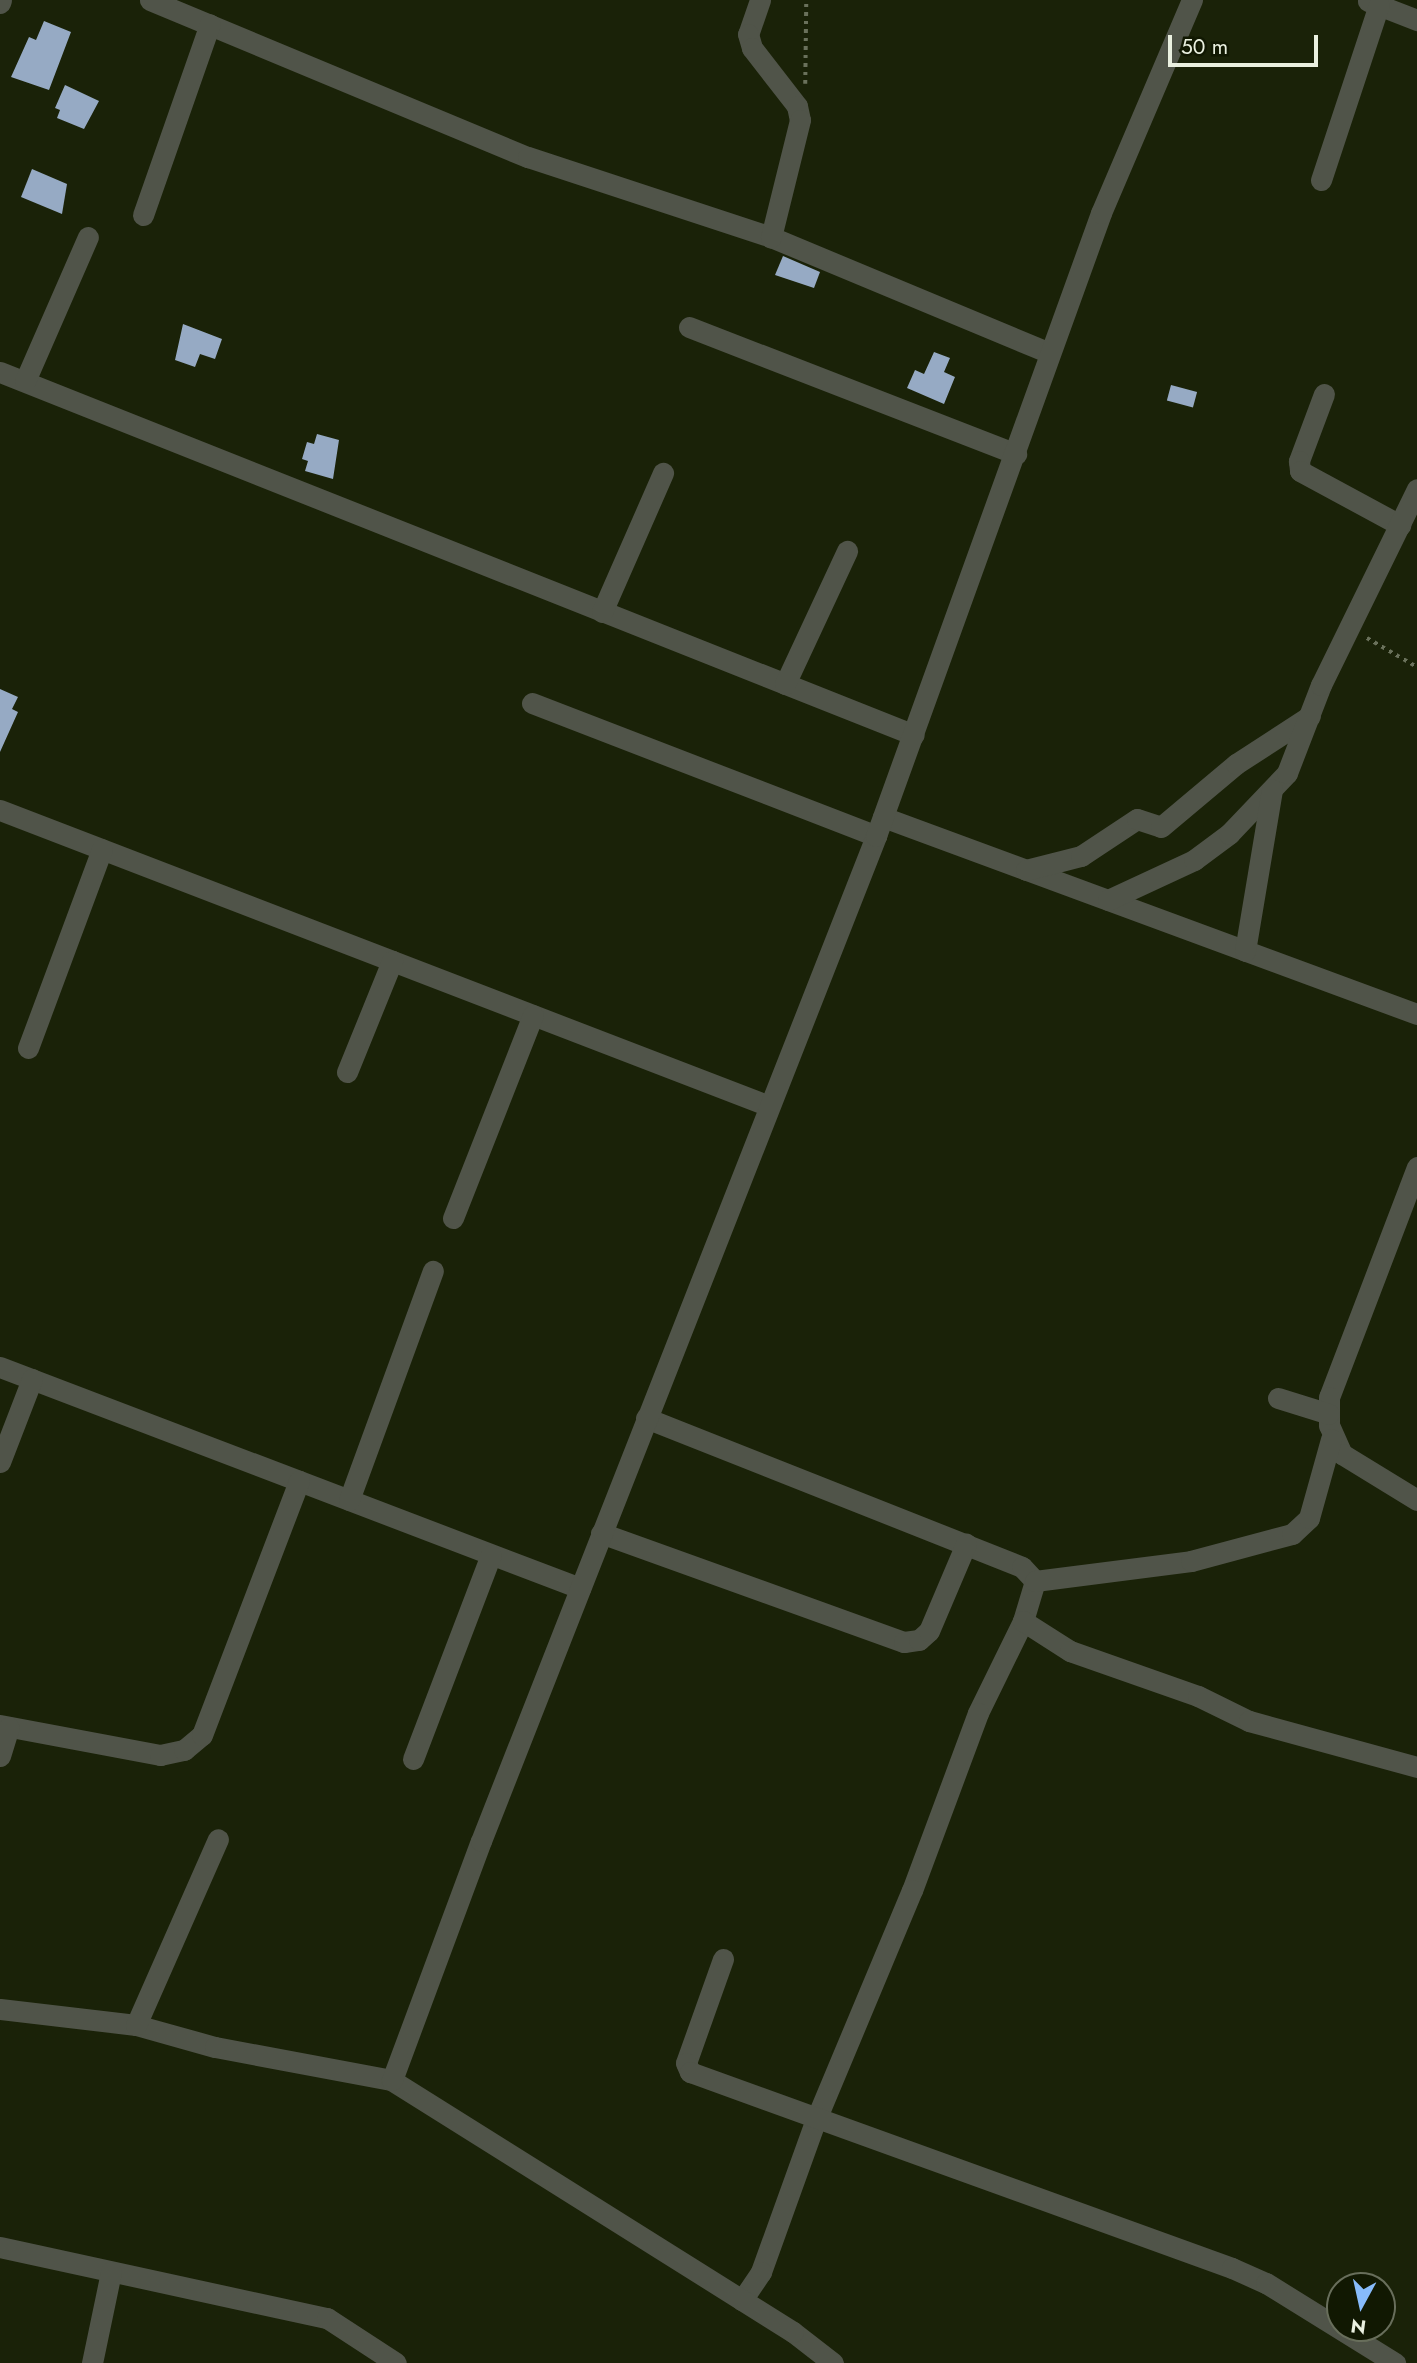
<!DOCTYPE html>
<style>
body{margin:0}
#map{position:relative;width:1417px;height:2363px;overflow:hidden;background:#1a2208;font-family:Jost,sans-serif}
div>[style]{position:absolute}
.building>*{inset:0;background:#96aac4;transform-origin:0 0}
.path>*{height:3.5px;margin-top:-1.75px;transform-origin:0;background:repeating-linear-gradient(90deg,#6a715b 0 3.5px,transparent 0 8.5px)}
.minor>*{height:21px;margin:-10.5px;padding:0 10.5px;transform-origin:10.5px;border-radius:10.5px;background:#505449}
span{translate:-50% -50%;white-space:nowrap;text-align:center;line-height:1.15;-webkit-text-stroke:7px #111802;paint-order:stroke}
.north{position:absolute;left:1326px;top:2272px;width:70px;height:70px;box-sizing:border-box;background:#111802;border:2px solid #686e5b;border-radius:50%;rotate:188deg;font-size:19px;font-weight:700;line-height:28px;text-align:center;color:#eaf0e0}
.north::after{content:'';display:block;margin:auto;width:24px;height:32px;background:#87bbfb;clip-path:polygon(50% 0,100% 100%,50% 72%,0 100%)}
.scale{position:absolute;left:1168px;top:35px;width:150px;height:32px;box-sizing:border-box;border:4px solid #eaf0e0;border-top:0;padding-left:9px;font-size:21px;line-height:24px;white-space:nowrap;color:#eaf0e0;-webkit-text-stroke:5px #111802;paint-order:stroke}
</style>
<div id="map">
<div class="building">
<i style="clip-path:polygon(44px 21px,71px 32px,49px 90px,11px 77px,29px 37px,36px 40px)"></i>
<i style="clip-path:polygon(65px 85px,99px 101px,84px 129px,57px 118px,60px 110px,55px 108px)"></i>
<i style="clip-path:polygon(32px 169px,67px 184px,62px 214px,21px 197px)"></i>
<i style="clip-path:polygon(783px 256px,820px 272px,814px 288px,775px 275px)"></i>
<i style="clip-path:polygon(183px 324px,222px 339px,215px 359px,200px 354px,195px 367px,175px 360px)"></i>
<i style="clip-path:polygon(934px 352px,950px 358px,944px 372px,955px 377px,944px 404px,907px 388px,915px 370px,924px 374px)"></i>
<i style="left:1171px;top:385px;width:27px;height:16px;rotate:15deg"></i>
<i style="clip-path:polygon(317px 434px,339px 440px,333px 479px,305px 471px,308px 461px,302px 459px,307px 442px,314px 444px)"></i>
<i style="clip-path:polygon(0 689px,18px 697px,12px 709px,18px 712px,0 752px)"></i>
</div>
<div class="path">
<i style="left:805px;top:84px;width:84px;rotate:-89.3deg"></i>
<i style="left:1367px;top:638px;width:58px;rotate:30.1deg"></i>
</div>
<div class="minor">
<i style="left:150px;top:0;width:409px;rotate:22.6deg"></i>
<i style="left:528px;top:157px;width:256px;rotate:18.2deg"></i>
<i style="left:771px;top:237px;width:301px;rotate:22.6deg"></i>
<i style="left:760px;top:0;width:36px;rotate:109deg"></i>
<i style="left:748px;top:34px;width:15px;rotate:74deg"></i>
<i style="left:752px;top:48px;width:73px;rotate:52.2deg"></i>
<i style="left:797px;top:106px;width:14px;rotate:78deg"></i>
<i style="left:800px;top:120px;width:121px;rotate:103.9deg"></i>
<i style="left:1368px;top:1px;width:53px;rotate:21.2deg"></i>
<i style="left:0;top:3px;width:3px;rotate:-72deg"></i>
<i style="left:1321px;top:180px;width:184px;rotate:-71.7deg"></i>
<i style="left:143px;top:215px;width:202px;rotate:-70.7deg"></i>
<i style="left:689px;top:327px;width:351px;rotate:21.2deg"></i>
<i style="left:0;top:372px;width:983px;rotate:21.66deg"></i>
<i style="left:25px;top:381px;width:157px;rotate:-66.4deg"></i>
<i style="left:1324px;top:394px;width:72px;rotate:110.5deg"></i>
<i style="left:1299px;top:461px;width:10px;rotate:84deg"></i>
<i style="left:1300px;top:471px;width:114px;rotate:28.4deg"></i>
<i style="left:602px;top:612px;width:152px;rotate:-66.3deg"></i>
<i style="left:785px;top:684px;width:147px;rotate:-65deg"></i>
<i style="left:532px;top:703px;width:369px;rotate:21.1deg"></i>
<i style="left:0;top:810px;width:824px;rotate:21.05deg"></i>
<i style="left:883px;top:817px;width:569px;rotate:20.25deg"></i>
<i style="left:1026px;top:870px;width:57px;rotate:-14.3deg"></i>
<i style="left:1081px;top:856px;width:67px;rotate:-33.5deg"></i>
<i style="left:1137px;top:819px;width:25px;rotate:18deg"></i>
<i style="left:1161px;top:827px;width:98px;rotate:-40deg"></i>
<i style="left:1236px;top:764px;width:88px;rotate:-33deg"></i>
<i style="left:1108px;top:900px;width:95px;rotate:-24.9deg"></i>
<i style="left:1194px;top:860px;width:44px;rotate:-36.6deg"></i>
<i style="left:1229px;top:834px;width:84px;rotate:-46.4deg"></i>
<i style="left:1287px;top:773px;width:94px;rotate:-68.9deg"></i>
<i style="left:1321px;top:685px;width:218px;rotate:-63.9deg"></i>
<i style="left:1245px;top:951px;width:164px;rotate:-80.5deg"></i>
<i style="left:28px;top:1048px;width:212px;rotate:-69.6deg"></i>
<i style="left:347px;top:1072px;width:120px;rotate:-67.9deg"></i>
<i style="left:1417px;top:1167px;width:246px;rotate:110.9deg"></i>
<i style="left:1329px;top:1397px;width:28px;rotate:90deg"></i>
<i style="left:1329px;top:1425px;width:32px;rotate:66deg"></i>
<i style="left:1342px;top:1454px;width:88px;rotate:31.5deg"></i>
<i style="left:453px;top:1218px;width:218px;rotate:-68.5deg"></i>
<i style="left:0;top:1367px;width:621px;rotate:20.86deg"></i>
<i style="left:1278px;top:1398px;width:53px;rotate:17.4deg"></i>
<i style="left:646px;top:1418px;width:404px;rotate:21.6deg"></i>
<i style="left:1022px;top:1567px;width:19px;rotate:47deg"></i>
<i style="left:1035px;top:1581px;width:42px;rotate:106.7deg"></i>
<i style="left:1023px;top:1621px;width:102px;rotate:116.1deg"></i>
<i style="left:978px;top:1713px;width:189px;rotate:110.4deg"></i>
<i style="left:912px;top:1890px;width:248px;rotate:112.7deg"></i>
<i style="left:816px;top:2119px;width:163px;rotate:109.8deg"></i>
<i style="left:761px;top:2272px;width:34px;rotate:124deg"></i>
<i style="left:0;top:1462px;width:89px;rotate:-68.9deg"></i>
<i style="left:349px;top:1500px;width:244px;rotate:-69.9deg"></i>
<i style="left:601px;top:1533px;width:322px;rotate:19.8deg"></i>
<i style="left:904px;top:1642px;width:15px;rotate:-8deg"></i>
<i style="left:919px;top:1640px;width:13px;rotate:-42deg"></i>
<i style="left:929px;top:1631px;width:95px;rotate:-67deg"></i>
<i style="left:1035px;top:1581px;width:157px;rotate:-7.3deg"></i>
<i style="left:1191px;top:1561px;width:105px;rotate:-15deg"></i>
<i style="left:1292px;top:1534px;width:23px;rotate:-43deg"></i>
<i style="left:1309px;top:1518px;width:82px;rotate:-74.4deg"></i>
<i style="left:1023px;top:1621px;width:56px;rotate:32.6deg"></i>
<i style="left:1070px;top:1651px;width:136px;rotate:19.4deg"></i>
<i style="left:1198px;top:1696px;width:57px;rotate:26.1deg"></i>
<i style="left:1249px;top:1721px;width:174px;rotate:15.3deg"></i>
<i style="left:0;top:1725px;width:163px;rotate:10.6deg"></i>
<i style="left:160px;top:1755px;width:25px;rotate:-12deg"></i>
<i style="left:184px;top:1750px;width:23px;rotate:-40deg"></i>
<i style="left:202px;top:1735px;width:272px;rotate:-69.1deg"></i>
<i style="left:0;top:1756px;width:30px;rotate:-73deg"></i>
<i style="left:413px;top:1759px;width:218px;rotate:-69.1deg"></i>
<i style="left:723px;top:1959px;width:110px;rotate:109.6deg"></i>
<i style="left:686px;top:2063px;width:10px;rotate:66deg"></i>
<i style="left:690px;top:2072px;width:576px;rotate:19.88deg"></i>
<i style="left:1232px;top:2268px;width:37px;rotate:24deg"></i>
<i style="left:1266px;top:2283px;width:152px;rotate:31.8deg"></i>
<i style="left:0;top:2009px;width:137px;rotate:6.7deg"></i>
<i style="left:136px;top:2025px;width:82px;rotate:15.6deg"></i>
<i style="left:215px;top:2047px;width:180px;rotate:10.6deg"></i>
<i style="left:136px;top:2025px;width:203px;rotate:-66.2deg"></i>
<i style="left:0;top:2247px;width:335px;rotate:12.3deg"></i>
<i style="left:327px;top:2318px;width:82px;rotate:33.1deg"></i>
<i style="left:92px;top:2363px;width:93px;rotate:-78.2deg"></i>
<i style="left:833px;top:2363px;width:51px;rotate:-142.2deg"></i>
<i style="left:793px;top:2332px;width:474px;rotate:-147.9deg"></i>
<i style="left:392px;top:2080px;width:255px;rotate:-69.6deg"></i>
<i style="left:481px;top:1841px;width:1080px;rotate:-68.54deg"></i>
<i style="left:876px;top:836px;width:662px;rotate:-70.14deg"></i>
<i style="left:1101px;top:213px;width:232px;rotate:-66.9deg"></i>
</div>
<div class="north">N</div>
<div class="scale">50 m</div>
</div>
